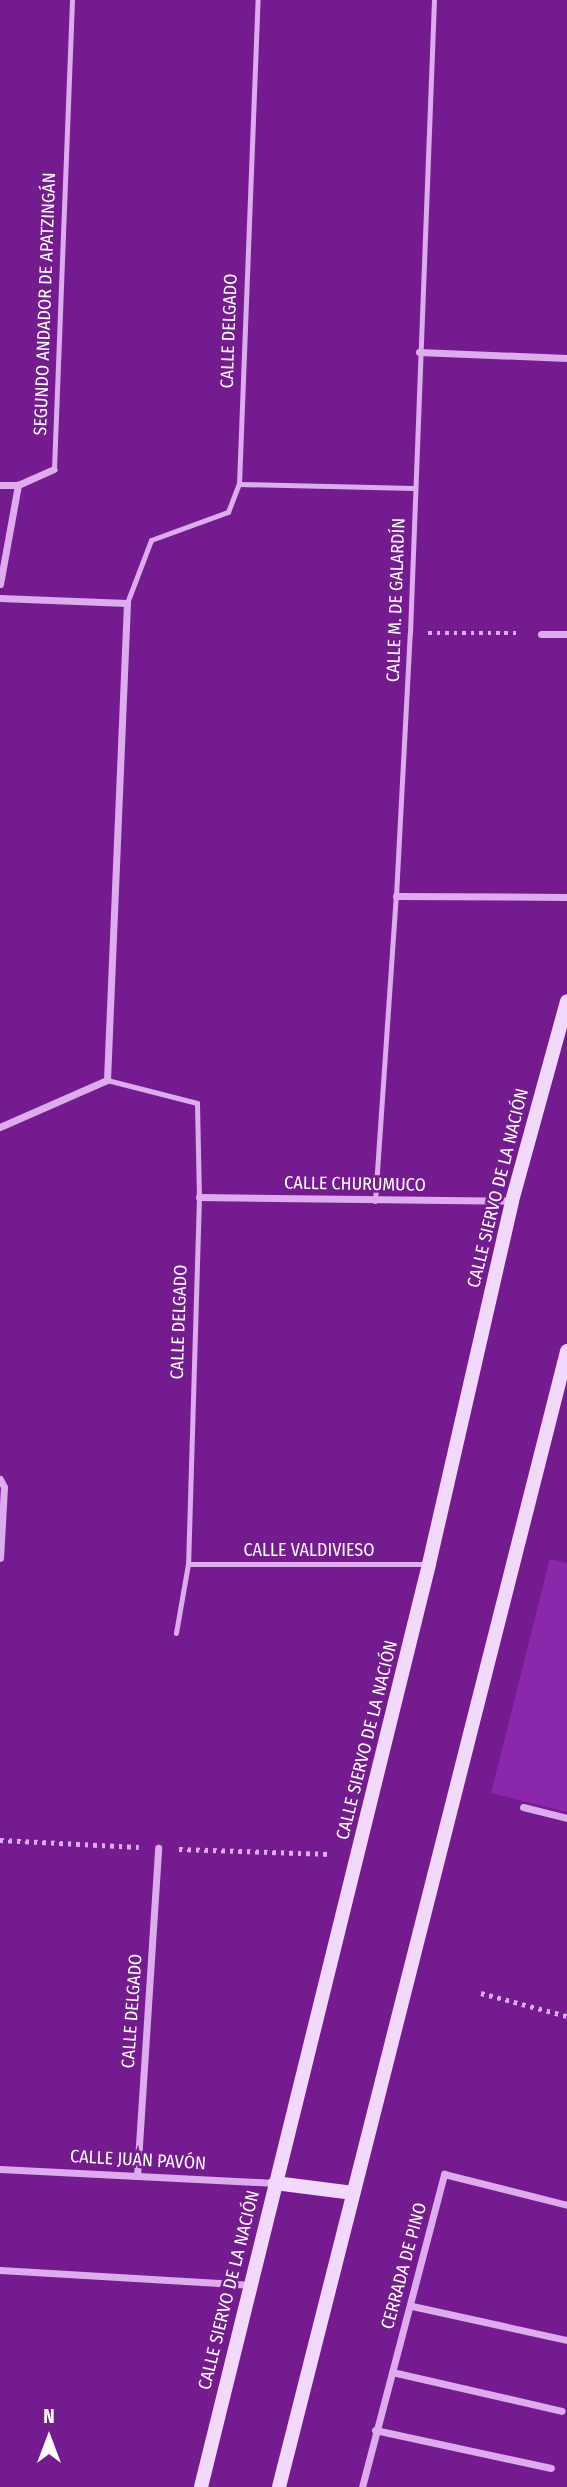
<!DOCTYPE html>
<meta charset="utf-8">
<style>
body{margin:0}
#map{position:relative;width:567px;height:2487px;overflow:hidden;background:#751b90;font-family:"Fira Sans Condensed",sans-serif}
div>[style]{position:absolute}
.green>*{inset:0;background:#8a27ab}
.path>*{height:4.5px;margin-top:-2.25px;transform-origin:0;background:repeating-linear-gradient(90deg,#ddabee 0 3.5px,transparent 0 8.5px)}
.lane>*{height:5px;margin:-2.5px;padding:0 2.5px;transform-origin:2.5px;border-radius:2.5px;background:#ddabee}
.street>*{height:7px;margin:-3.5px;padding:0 3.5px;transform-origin:3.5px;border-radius:3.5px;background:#ddabee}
.secondary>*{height:14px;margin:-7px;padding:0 7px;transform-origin:7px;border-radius:7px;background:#f2d8fa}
span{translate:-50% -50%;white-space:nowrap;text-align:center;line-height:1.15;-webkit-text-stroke:5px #751b90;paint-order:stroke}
.street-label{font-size:18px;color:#fff}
.north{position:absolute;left:14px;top:2403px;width:70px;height:70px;-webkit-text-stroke:5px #751b90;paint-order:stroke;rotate:0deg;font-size:19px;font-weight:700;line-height:28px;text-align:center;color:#fff}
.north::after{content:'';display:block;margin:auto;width:24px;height:32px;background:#fff;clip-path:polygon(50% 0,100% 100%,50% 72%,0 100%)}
</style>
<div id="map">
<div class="green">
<i style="clip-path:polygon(550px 1559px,567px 1563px,567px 1812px,491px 1793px)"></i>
</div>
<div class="path">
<i style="left:428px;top:633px;width:93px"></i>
<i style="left:0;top:1840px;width:139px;rotate:2.9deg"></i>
<i style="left:179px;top:1849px;width:152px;rotate:1.9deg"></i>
<i style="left:481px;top:1993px;width:89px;rotate:15deg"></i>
</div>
<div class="lane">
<i style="left:54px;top:469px;width:469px;rotate:-87.8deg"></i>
<i style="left:239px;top:484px;width:175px;rotate:1.3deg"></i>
<i style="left:127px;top:603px;width:67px;rotate:-69.1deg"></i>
<i style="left:151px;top:540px;width:82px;rotate:-20deg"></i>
<i style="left:228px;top:512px;width:30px;rotate:-69deg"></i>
<i style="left:239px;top:484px;width:484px;rotate:-87.8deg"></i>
<i style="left:107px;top:1080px;width:93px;rotate:14.3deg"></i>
<i style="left:197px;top:1103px;width:94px;rotate:88.8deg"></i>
<i style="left:199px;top:1197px;width:367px;rotate:91.7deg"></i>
<i style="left:188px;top:1564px;width:70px;rotate:99.9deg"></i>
<i style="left:375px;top:1201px;width:306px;rotate:-86.1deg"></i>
<i style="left:396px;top:896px;width:263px;rotate:-87deg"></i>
<i style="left:410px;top:633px;width:633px;rotate:-87.83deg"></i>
<i style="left:188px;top:1564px;width:238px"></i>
</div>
<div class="street">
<i style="left:419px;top:352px;width:148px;rotate:2.3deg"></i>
<i style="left:0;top:485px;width:18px"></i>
<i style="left:18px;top:485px;width:39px;rotate:-24deg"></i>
<i style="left:0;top:584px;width:101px;rotate:-79.7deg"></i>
<i style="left:0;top:598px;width:127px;rotate:2.3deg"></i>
<i style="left:127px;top:603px;width:477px;rotate:92.4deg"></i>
<i style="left:107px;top:1080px;width:117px;rotate:156.3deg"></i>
<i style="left:541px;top:634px;width:26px"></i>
<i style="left:396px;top:896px;width:171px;rotate:0.3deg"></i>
<i style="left:199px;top:1197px;width:313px;rotate:0.7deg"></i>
<i style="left:0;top:1479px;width:9px;rotate:63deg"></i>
<i style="left:4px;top:1487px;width:71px;rotate:93.2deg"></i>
<i style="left:523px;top:1807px;width:45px;rotate:14deg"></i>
<i style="left:0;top:2169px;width:275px;rotate:2.9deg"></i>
<i style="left:137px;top:2176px;width:329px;rotate:-86.3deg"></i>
<i style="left:0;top:2270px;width:249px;rotate:3.4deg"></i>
<i style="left:412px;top:2306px;width:159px;rotate:12.4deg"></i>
<i style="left:392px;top:2372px;width:174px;rotate:12.9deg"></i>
<i style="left:375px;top:2430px;width:180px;rotate:12.2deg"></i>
<i style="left:362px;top:2487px;width:324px;rotate:-75.3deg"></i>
<i style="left:444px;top:2174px;width:127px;rotate:14.1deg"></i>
</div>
<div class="secondary">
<i style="left:275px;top:2183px;width:79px;rotate:7.3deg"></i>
<i style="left:201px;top:2487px;width:951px;rotate:-76.12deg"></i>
<i style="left:429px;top:1564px;width:372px;rotate:-77.1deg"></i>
<i style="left:512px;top:1201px;width:207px;rotate:-74.6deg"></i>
<i style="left:279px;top:2487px;width:1172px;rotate:-75.77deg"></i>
</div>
<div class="street-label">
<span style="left:45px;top:304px;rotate:-88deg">SEGUNDO ANDADOR DE APATZINGÁN</span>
<span style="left:229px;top:331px;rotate:-88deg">CALLE DELGADO</span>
<span style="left:396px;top:600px;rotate:-88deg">CALLE M. DE GALARDÍN</span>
<span style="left:355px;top:1184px;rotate:1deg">CALLE CHURUMUCO</span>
<span style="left:498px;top:1188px;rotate:-76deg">CALLE SIERVO DE LA NACIÓN</span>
<span style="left:179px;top:1322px;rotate:-88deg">CALLE DELGADO</span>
<span style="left:309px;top:1550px">CALLE VALDIVIESO</span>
<span style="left:367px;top:1740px;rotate:-76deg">CALLE SIERVO DE LA NACIÓN</span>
<span style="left:132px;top:2011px;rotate:-86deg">CALLE DELGADO</span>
<span style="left:138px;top:2160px;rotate:3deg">CALLE JUAN PAVÓN</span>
<span style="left:404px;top:2266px;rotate:-75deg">CERRADA DE PINO</span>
<span style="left:229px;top:2290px;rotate:-76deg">CALLE SIERVO DE LA NACIÓN</span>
</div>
<div class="north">N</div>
</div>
